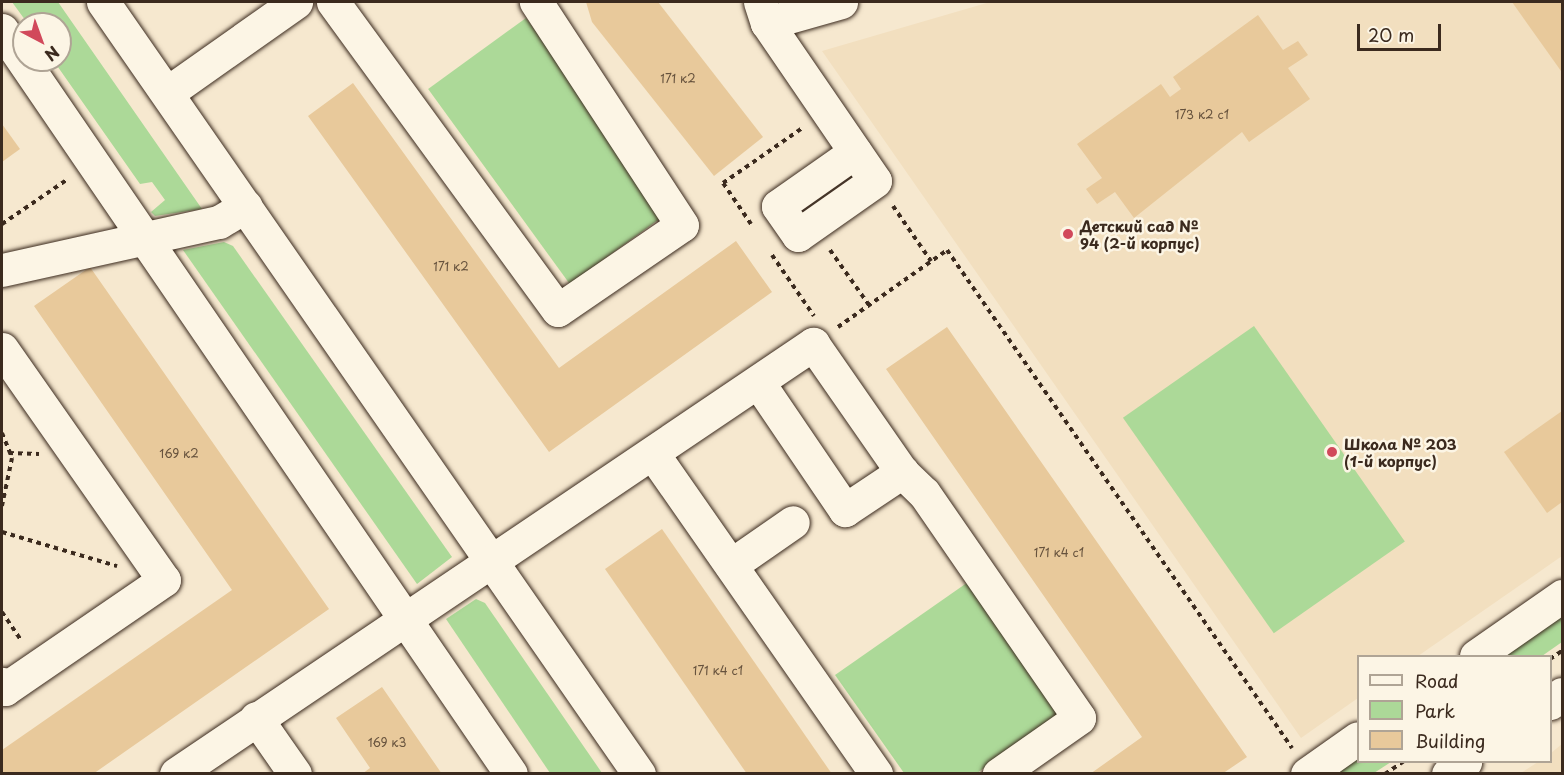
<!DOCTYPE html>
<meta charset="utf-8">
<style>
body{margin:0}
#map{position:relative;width:1564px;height:775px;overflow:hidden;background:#f6e8cf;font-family:"Playpen Sans",sans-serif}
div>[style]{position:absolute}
.built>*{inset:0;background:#f2dfbf}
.green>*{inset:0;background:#acd998;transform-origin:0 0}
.building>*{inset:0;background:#e8c99b}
.path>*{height:4px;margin-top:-2px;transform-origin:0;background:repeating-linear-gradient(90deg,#3b2a1e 0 4.5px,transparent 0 9px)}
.roads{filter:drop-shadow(0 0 2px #3b2a1e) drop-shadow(0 0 2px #3b2a1e)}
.minor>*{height:33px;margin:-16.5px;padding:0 16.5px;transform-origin:16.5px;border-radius:16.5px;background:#fcf5e5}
.dots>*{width:16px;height:16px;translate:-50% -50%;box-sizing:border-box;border:3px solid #fcf5e5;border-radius:50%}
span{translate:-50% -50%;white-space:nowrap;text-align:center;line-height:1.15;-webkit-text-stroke:5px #fcf5e5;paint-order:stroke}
.number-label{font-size:12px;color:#66523d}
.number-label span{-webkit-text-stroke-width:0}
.poi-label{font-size:15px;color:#3b2a1e;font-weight:700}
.left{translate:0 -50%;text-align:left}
.frame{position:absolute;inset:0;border:3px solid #3b2a1e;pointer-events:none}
.legend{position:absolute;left:1357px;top:655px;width:195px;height:108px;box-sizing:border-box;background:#fcf5e5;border:2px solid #afa495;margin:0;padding:8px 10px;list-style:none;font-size:18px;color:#3b2a1e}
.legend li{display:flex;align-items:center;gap:12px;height:30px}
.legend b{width:30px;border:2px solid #afa495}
.north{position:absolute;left:12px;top:12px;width:60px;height:60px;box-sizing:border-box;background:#fcf5e5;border:2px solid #afa495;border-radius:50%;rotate:139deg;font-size:16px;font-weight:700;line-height:24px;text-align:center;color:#3b2a1e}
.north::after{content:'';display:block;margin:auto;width:21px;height:27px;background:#d1495b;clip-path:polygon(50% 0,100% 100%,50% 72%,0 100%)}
.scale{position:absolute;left:1357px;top:24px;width:84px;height:27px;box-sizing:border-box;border:3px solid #3b2a1e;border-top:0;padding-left:8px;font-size:18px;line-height:21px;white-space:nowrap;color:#3b2a1e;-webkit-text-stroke:4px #fcf5e5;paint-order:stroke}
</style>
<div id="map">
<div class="built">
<i style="clip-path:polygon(990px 2px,1562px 2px,1562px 556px,1418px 656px,1358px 656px,1358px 698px,1301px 738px,822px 51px)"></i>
<i style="clip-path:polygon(1562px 744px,1562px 773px,1521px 773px,1538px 762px,1550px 762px,1551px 753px)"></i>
</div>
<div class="green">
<i style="clip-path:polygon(12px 2px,58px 2px,202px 209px,155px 216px,151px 212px,165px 200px,152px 182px,140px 184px,53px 60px,60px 60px,60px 24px,28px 24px)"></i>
<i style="left:526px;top:18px;width:241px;height:121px;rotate:54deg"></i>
<i style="clip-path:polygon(224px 242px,233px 246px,452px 557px,417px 584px,183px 250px)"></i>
<i style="left:1254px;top:326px;width:263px;height:160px;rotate:55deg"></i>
<i style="clip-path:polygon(971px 580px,1064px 712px,977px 773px,904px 773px,835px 675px)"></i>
<i style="clip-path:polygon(476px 599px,485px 603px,602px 773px,550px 773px,446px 619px)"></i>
<i style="clip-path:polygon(1562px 616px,1562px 642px,1542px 656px,1504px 656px)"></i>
<i style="clip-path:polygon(1358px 757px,1358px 762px,1391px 762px,1374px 773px,1335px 774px)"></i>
</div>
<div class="building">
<i style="clip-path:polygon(586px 2px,658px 2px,763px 137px,714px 176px,592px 22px)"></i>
<i style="clip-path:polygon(1512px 2px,1562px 2px,1562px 70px,1561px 71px)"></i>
<i style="clip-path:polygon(1258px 15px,1283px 50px,1298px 41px,1308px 55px,1288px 68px,1310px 99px,1249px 142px,1242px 132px,1134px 218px,1115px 192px,1097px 204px,1086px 189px,1102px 178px,1077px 144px,1161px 84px,1170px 97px,1181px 89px,1173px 77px)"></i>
<i style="clip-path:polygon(353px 83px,559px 368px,736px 241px,772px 292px,549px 452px,308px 116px)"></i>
<i style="clip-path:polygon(2px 124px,20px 149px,2px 162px)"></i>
<i style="clip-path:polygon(90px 267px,329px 609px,93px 774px,2px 774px,2px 750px,232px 590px,34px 306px)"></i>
<i style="clip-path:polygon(947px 327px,1247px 757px,1222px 774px,1090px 774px,1142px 737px,886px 369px)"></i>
<i style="clip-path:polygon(1562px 411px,1562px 502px,1547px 513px,1504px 452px)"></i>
<i style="clip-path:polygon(662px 529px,832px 774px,747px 774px,605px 569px)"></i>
<i style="clip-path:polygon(382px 687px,442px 774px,362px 774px,370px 768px,336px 718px)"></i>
</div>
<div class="path">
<i style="left:893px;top:206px;width:67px;rotate:55.4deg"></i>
<i style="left:2px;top:224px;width:80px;rotate:-34.3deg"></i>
<i style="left:751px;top:224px;width:50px;rotate:-124.3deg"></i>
<i style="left:723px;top:183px;width:98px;rotate:-34.7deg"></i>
<i style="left:830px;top:250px;width:67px;rotate:54.7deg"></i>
<i style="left:772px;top:255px;width:74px;rotate:55.5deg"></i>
<i style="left:838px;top:327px;width:133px;rotate:-35.2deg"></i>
<i style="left:947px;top:250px;width:606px;rotate:55.29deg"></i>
<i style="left:2px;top:433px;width:27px;rotate:68deg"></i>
<i style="left:12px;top:458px;width:49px;rotate:101.8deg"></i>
<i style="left:9px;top:453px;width:30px;rotate:2deg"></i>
<i style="left:2px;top:532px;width:120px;rotate:16.5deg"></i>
<i style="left:2px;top:612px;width:34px;rotate:56deg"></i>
<i style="left:1550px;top:659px;width:14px;rotate:-34deg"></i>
<i style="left:1385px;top:774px;width:22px;rotate:-34deg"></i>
</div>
<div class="roads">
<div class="minor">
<i style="left:103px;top:2px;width:940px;rotate:55.23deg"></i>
<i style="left:333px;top:2px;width:381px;rotate:53.9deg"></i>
<i style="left:558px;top:310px;width:150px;rotate:-34.4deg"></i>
<i style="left:682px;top:225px;width:267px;rotate:-123.2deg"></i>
<i style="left:760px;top:2px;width:22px;rotate:72deg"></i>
<i style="left:767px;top:23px;width:191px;rotate:55.6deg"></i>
<i style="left:875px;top:181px;width:94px;rotate:145deg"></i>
<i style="left:798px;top:235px;width:35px;rotate:-125deg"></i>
<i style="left:778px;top:206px;width:94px;rotate:-35deg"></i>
<i style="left:767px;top:23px;width:77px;rotate:-15.8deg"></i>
<i style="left:2px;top:30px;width:901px;rotate:55.62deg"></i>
<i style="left:167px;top:93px;width:158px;rotate:-35.2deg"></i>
<i style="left:2px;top:270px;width:222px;rotate:-12.5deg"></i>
<i style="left:219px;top:222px;width:31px;rotate:-31deg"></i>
<i style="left:2px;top:349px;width:282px;rotate:55deg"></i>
<i style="left:164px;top:580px;width:193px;rotate:145.6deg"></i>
<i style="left:5px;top:689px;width:6px;rotate:-121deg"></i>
<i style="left:758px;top:382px;width:155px;rotate:55.8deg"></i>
<i style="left:845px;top:510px;width:69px;rotate:-33.7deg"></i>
<i style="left:653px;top:454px;width:390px;rotate:55.1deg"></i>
<i style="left:731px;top:565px;width:75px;rotate:-34.7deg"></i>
<i style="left:1476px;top:656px;width:105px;rotate:-34.9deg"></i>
<i style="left:1550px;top:703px;width:15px;rotate:-37deg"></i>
<i style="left:256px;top:718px;width:68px;rotate:55.1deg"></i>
<i style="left:176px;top:774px;width:769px;rotate:-34.02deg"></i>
<i style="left:813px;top:344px;width:156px;rotate:55.2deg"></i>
<i style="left:902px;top:472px;width:30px;rotate:44deg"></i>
<i style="left:924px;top:493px;width:273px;rotate:55.4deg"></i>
<i style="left:1079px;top:718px;width:98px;rotate:145deg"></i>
<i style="left:1307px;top:774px;width:62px;rotate:-35.2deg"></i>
<i style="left:1448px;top:774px;width:21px;rotate:-35deg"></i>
</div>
</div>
<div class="dots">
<i style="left:1068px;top:234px;background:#d1495b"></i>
<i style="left:1332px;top:452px;background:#d1495b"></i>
</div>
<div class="number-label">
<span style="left:678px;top:79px">171 к2</span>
<span style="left:1202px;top:115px">173 к2 с1</span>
<span style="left:451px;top:267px">171 к2</span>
<span style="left:179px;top:454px">169 к2</span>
<span style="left:1059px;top:553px">171 к4 с1</span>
<span style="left:718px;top:671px">171 к4 с1</span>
<span style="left:387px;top:743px">169 к3</span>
</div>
<div class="poi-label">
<span class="left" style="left:1080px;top:234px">Детский сад №<br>94 (2-й корпус)</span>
<span class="left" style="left:1344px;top:452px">Школа № 203<br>(1-й корпус)</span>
</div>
<div class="frame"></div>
<ul class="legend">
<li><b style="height:8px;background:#fcf5e5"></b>Road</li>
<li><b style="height:16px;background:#acd998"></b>Park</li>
<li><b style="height:16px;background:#e8c99b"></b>Building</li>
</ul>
<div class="north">N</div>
<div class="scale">20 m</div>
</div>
